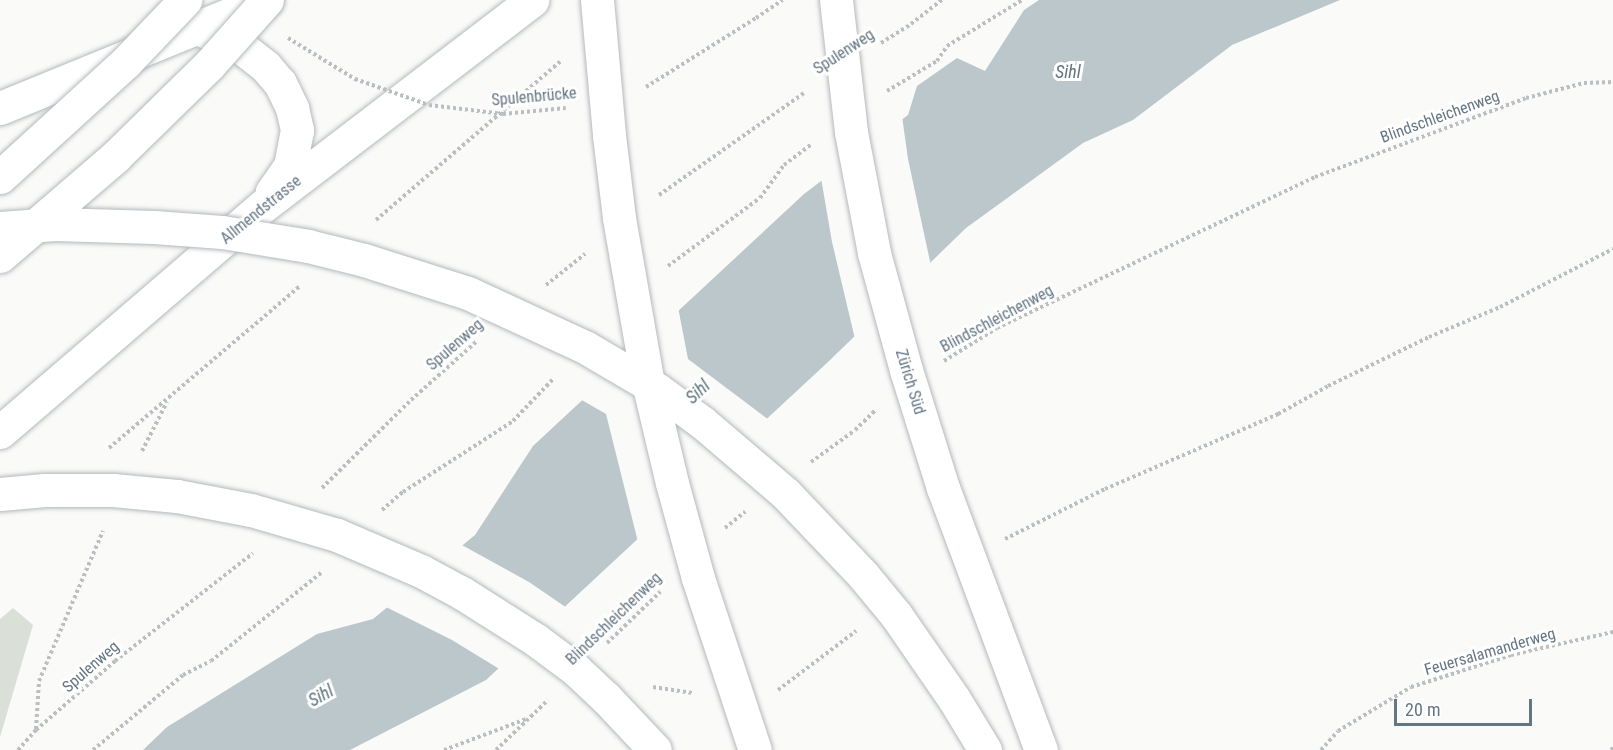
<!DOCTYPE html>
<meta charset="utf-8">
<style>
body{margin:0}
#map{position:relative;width:1613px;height:750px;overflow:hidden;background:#fafaf8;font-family:"Roboto Condensed",sans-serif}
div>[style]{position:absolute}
.green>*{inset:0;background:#dadfd7}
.water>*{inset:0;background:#bbc7cb}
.pier>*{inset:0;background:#fafaf8}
.path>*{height:4px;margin-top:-2px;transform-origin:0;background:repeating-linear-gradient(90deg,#bbbfc2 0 3px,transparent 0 6px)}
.roads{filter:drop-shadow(0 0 2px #b5babe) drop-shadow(0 0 2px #b5babe)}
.primary>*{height:33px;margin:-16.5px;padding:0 16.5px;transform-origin:16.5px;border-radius:16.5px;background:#fff}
.path-bridge>*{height:4px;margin-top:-2px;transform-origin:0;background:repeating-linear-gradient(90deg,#bbbfc2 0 3px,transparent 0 6px)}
.bridges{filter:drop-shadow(0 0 2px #b4b9bd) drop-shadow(0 0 2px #b4b9bd)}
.highway-bridge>*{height:33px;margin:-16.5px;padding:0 16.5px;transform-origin:16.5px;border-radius:16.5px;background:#fff}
span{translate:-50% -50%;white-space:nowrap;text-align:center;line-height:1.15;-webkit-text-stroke:6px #fff;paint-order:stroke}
.street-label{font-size:16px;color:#657683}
.water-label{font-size:18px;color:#60757c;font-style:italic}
.scale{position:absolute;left:1394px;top:699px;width:138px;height:27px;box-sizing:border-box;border:3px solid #657683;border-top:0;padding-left:8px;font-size:18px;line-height:21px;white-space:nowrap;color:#657683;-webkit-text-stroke:4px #fff;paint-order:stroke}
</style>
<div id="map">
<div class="green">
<i style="clip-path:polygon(13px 608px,33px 625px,0 737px,0 619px)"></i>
</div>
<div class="water">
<i style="clip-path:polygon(1039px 0,1340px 0,1232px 45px,1133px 120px,1083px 143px,966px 228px,828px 362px,486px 680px,350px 750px,143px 750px,167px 727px,317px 634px,373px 619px,475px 535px,533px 446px,804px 194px,908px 115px,917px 86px,957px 58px,985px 71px,1024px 10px)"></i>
</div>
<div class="pier">
<i style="clip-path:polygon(902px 116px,908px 159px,931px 266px,855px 339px,832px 242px,821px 178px)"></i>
<i style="clip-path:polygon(678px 307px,688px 359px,769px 420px,638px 542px,606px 414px,580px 399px)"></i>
<i style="clip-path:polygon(460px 544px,529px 582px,567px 608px,501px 670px,452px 640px,384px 606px)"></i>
</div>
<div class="path">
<i style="left:756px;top:18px;width:32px;rotate:-34deg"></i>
<i style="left:881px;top:43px;width:36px;rotate:-32deg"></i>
<i style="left:911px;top:24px;width:39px;rotate:-38deg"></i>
<i style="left:887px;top:91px;width:58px;rotate:-31deg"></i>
<i style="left:937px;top:61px;width:18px;rotate:-56deg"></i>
<i style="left:947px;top:46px;width:88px;rotate:-31.5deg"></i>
<i style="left:659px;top:195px;width:177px;rotate:-35.1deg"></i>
<i style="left:376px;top:220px;width:245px;rotate:-40.7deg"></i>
<i style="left:668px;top:266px;width:114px;rotate:-36.5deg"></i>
<i style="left:760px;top:198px;width:41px;rotate:-54deg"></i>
<i style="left:784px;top:165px;width:35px;rotate:-37deg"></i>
<i style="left:546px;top:285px;width:50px;rotate:-38.5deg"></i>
<i style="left:944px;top:361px;width:62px;rotate:-31.9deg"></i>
<i style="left:997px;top:328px;width:352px;rotate:-25.4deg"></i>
<i style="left:1315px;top:177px;width:225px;rotate:-20.5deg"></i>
<i style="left:1526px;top:98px;width:60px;rotate:-14.5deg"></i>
<i style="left:1584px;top:83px;width:29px;rotate:-2deg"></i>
<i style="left:109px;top:448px;width:250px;rotate:-40.3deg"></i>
<i style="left:142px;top:451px;width:55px;rotate:-63deg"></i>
<i style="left:811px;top:462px;width:54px;rotate:-36deg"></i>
<i style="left:855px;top:430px;width:28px;rotate:-44deg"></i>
<i style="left:322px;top:488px;width:125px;rotate:-44.7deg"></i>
<i style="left:411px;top:400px;width:89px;rotate:-41.8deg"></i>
<i style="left:382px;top:510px;width:28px;rotate:-41deg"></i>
<i style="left:403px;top:492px;width:131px;rotate:-32.8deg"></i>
<i style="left:513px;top:421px;width:59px;rotate:-46.4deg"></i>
<i style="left:725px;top:528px;width:26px;rotate:-39deg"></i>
<i style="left:1005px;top:539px;width:112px;rotate:-26.6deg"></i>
<i style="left:1105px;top:489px;width:189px;rotate:-23.4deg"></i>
<i style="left:1278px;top:414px;width:57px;rotate:-29.2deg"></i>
<i style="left:1328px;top:386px;width:112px;rotate:-25.9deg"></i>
<i style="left:1429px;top:337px;width:77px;rotate:-22.9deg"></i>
<i style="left:1500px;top:307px;width:127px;rotate:-27.2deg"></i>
<i style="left:607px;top:643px;width:74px;rotate:-43.9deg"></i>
<i style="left:653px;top:687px;width:40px;rotate:8.5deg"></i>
<i style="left:778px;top:690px;width:98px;rotate:-37.1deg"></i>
<i style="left:36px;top:729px;width:48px;rotate:-86.4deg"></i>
<i style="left:39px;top:681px;width:163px;rotate:-66.9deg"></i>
<i style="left:18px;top:750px;width:27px;rotate:-48deg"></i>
<i style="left:36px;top:730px;width:105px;rotate:-41.1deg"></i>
<i style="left:115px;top:661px;width:175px;rotate:-38deg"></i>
<i style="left:93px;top:750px;width:117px;rotate:-39.8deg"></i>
<i style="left:183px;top:675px;width:31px;rotate:-27deg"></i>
<i style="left:211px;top:661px;width:141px;rotate:-38.7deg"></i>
<i style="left:444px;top:750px;width:88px;rotate:-20.7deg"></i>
<i style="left:496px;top:750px;width:72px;rotate:-43.9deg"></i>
<i style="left:1321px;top:750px;width:25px;rotate:-48deg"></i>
<i style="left:1338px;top:731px;width:85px;rotate:-31.1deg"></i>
<i style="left:1411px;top:687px;width:105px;rotate:-17.7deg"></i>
<i style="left:1511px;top:655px;width:105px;rotate:-12.7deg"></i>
<i style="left:1611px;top:750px;width:3px;rotate:-45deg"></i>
</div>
<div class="roads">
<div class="primary">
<i style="left:204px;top:31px;width:35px;rotate:22deg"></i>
<i style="left:237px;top:44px;width:37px;rotate:38deg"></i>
<i style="left:266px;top:67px;width:21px;rotate:49deg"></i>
<i style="left:280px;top:83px;width:28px;rotate:64deg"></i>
<i style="left:292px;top:108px;width:23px;rotate:77deg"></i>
<i style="left:297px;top:130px;width:37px;rotate:101deg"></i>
<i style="left:290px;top:166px;width:32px;rotate:125deg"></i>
<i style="left:0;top:108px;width:285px;rotate:-22.2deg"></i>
<i style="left:0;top:432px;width:347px;rotate:-40.7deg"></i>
<i style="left:263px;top:206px;width:339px;rotate:-37.4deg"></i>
</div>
</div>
<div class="path-bridge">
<i style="left:288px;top:38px;width:79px;rotate:31.5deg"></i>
<i style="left:355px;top:79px;width:78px;rotate:19.4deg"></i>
<i style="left:429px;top:105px;width:75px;rotate:6.9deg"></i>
<i style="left:503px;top:114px;width:63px;rotate:-5.4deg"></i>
<i style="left:646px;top:87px;width:130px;rotate:-32.1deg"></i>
</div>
<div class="bridges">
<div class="highway-bridge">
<i style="left:597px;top:0;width:136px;rotate:84.9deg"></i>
<i style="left:609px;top:135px;width:84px;rotate:83.1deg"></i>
<i style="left:619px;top:218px;width:162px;rotate:80.1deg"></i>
<i style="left:647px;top:378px;width:108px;rotate:76.6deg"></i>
<i style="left:672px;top:483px;width:98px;rotate:74.7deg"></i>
<i style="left:698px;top:578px;width:181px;rotate:71.7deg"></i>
<i style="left:836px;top:0;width:133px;rotate:83.5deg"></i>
<i style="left:851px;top:132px;width:123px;rotate:79.2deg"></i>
<i style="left:874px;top:253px;width:121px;rotate:74.7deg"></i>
<i style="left:906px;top:370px;width:124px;rotate:72.6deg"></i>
<i style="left:943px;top:488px;width:280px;rotate:69.5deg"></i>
<i style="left:0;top:177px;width:171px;rotate:-42.4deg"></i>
<i style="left:126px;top:62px;width:86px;rotate:-46.4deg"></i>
<i style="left:0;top:228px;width:55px;rotate:-4.2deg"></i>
<i style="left:55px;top:224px;width:99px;rotate:1.7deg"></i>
<i style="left:154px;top:227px;width:68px;rotate:4.2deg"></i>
<i style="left:222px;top:232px;width:87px;rotate:9.2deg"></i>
<i style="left:308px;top:246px;width:58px;rotate:14deg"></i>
<i style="left:364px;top:260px;width:109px;rotate:17.6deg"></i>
<i style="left:468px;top:293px;width:129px;rotate:24.8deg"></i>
<i style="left:585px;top:347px;width:85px;rotate:30.5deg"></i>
<i style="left:658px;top:390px;width:56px;rotate:36.3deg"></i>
<i style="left:703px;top:423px;width:108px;rotate:40.5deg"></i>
<i style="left:785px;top:493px;width:113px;rotate:46.4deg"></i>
<i style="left:863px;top:575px;width:52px;rotate:50.5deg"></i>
<i style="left:896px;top:615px;width:102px;rotate:55.4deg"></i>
<i style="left:954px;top:699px;width:60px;rotate:58.7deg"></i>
<i style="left:0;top:256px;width:152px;rotate:-40.7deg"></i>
<i style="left:115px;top:157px;width:132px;rotate:-44.4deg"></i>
<i style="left:209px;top:65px;width:87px;rotate:-48.3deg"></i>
<i style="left:0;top:494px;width:45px;rotate:-5.1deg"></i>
<i style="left:45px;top:490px;width:68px"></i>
<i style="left:113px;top:490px;width:64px;rotate:5.4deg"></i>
<i style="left:177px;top:496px;width:75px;rotate:10.7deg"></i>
<i style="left:251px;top:510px;width:90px;rotate:16.2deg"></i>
<i style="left:337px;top:535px;width:91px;rotate:23.2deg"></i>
<i style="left:421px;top:571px;width:47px;rotate:28.2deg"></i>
<i style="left:462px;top:593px;width:88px;rotate:32.4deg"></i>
<i style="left:536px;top:640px;width:49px;rotate:36.6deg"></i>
<i style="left:575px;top:669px;width:42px;rotate:43.1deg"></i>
<i style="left:606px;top:698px;width:71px;rotate:46.7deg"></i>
</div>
</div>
<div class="street-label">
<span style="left:844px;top:52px;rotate:-33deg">Spulenweg</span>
<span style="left:534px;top:97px;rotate:-5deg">Spulenbrücke</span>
<span style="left:1440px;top:117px;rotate:-20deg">Blindschleichenweg</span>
<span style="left:261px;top:210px;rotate:-39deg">Allmendstrasse</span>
<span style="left:997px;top:319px;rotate:-28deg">Blindschleichenweg</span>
<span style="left:455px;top:345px;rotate:-41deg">Spulenweg</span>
<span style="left:910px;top:382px;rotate:73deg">Zürich Süd</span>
<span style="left:614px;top:619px;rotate:-44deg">Blindschleichenweg</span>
<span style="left:1490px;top:652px;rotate:-16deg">Feuersalamanderweg</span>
<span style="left:91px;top:667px;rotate:-41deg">Spulenweg</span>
</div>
<div class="water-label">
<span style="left:1068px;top:72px">Sihl</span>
<span style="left:698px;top:392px;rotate:-43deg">Sihl</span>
<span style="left:321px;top:696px;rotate:-29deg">Sihl</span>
</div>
<div class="scale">20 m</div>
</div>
